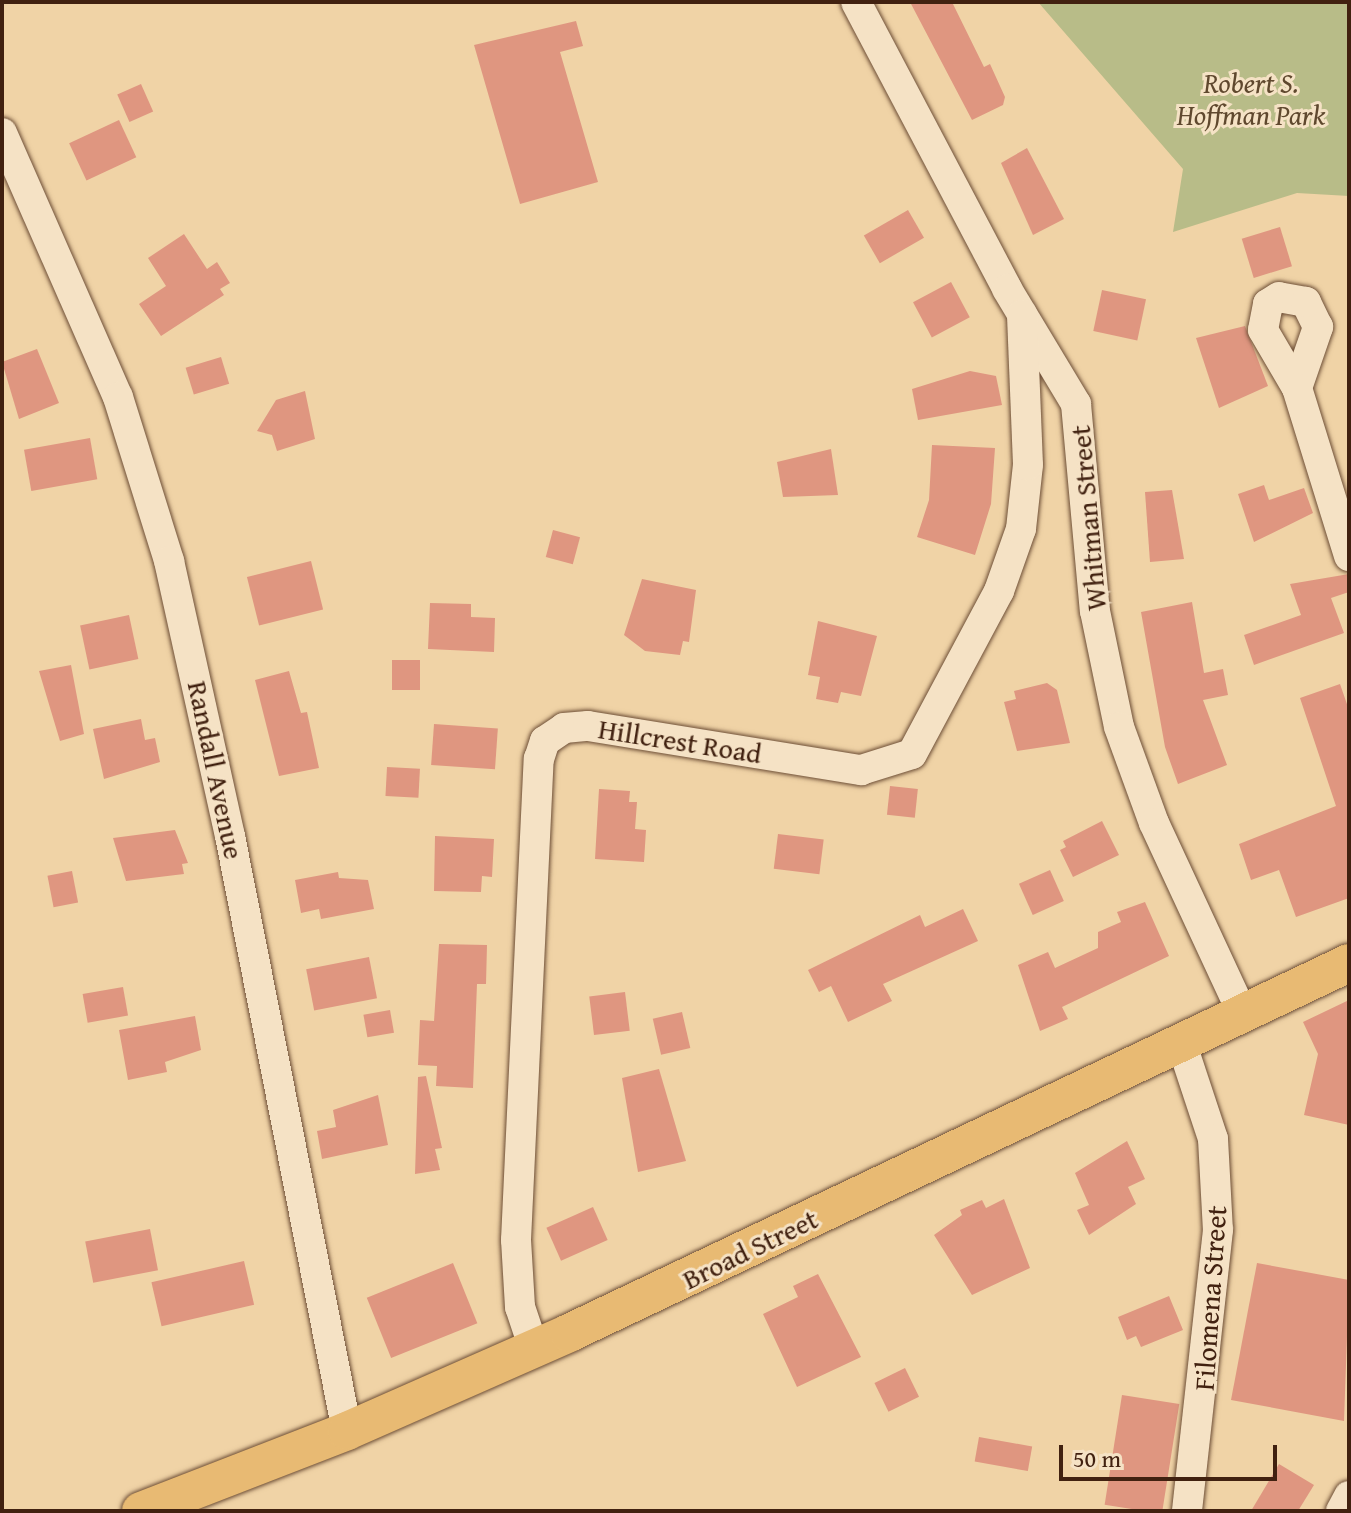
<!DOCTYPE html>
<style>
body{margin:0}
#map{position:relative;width:1351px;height:1513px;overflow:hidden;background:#f0d3a6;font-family:"Gentium Book Plus",serif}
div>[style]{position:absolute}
.green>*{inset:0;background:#b8bc88}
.building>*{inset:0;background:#df9680;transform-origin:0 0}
.roads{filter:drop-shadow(0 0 2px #6d4e36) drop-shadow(0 0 2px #6d4e36)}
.minor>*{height:30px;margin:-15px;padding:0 15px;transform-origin:15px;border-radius:15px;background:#f5e2c5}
.major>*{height:38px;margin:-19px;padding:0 19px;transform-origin:19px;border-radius:19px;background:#e8ba73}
span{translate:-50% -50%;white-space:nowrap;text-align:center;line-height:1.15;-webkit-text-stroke:6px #f5e2c5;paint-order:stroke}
.park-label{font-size:28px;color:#5f482e;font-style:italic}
.street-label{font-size:28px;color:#412110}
.frame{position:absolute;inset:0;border:4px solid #412110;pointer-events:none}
.scale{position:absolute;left:1059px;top:1445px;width:218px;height:36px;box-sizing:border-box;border:4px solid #412110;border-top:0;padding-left:10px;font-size:24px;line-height:28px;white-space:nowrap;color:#412110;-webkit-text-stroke:6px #f5e2c5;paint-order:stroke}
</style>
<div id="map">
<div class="green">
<i style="clip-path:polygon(1038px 2px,1349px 2px,1349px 196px,1297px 193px,1173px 232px,1183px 169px)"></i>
</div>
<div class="building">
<i style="clip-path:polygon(910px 2px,952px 2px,984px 67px,990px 64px,1005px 97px,1003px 105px,972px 120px)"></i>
<i style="clip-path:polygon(576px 21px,583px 46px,560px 52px,598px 182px,520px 204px,474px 45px)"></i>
<i style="left:141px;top:84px;width:30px;height:26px;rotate:66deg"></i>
<i style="left:119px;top:120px;width:41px;height:55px;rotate:65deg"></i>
<i style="clip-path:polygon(1027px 148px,1064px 219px,1033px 235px,1001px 163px)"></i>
<i style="left:908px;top:210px;width:32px;height:51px;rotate:60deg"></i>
<i style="left:1280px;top:227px;width:41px;height:40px;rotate:73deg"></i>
<i style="clip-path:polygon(184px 234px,207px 269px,217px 262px,230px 283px,220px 289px,224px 295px,161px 336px,139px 304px,166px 286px,148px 258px)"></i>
<i style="left:951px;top:282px;width:40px;height:43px;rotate:62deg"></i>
<i style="left:1102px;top:290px;width:45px;height:42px;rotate:12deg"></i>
<i style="clip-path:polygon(1245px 326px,1268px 386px,1219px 408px,1196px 338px)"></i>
<i style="clip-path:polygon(37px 349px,59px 403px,19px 419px,2px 362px)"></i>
<i style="left:221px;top:357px;width:28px;height:37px;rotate:73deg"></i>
<i style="clip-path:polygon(970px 371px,996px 376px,1002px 405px,918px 420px,912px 389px)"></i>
<i style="clip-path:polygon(305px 391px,315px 439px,277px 451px,272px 435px,257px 431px,276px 400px)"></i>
<i style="left:90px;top:438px;width:42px;height:67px;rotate:80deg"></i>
<i style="clip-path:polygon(932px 445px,995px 448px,991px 504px,975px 555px,917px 537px,929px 500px)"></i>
<i style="clip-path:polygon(831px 449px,838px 495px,783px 497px,777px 462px)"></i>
<i style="clip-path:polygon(1264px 485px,1269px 500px,1304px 488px,1313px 513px,1254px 542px,1238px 494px)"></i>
<i style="clip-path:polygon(1172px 490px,1184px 559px,1150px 562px,1145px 492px)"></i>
<i style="left:553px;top:530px;width:28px;height:28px;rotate:15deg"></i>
<i style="left:311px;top:561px;width:50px;height:66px;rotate:76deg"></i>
<i style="clip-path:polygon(1349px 574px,1349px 592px,1331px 598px,1344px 633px,1254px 665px,1244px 635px,1301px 615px,1290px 584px)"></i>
<i style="clip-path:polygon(642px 579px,696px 590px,689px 642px,683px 641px,680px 655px,645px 651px,624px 635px)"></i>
<i style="clip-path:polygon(1192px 602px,1204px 673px,1223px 669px,1228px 695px,1203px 700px,1227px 765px,1178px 784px,1165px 747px,1141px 612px)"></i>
<i style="clip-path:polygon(430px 603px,471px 604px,471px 617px,495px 618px,494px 652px,428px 649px)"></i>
<i style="left:129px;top:615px;width:45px;height:50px;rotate:78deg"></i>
<i style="clip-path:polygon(818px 621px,877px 636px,861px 696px,841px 692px,838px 703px,816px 699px,820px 677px,808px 675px)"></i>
<i style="left:420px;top:660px;width:30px;height:28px;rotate:90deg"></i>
<i style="clip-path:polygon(71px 665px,84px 734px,60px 741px,39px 671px)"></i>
<i style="clip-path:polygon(289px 671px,301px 713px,307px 712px,319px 768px,279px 776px,255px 680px)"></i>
<i style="clip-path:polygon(1047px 683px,1057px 690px,1070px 743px,1017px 751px,1004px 702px,1016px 699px,1014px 691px)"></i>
<i style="clip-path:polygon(1340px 684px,1349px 710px,1349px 898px,1296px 917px,1279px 870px,1251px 880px,1239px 844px,1336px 806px,1300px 698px)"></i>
<i style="clip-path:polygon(141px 719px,145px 740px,155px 738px,160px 762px,104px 779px,93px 729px)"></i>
<i style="left:434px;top:724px;width:64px;height:41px;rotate:4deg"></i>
<i style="left:387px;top:767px;width:33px;height:29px;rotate:3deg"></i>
<i style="left:890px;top:786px;width:28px;height:29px;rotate:6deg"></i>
<i style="clip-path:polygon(599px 789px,630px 791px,629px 802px,637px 802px,635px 829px,646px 830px,644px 862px,595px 859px)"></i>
<i style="clip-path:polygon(1102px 821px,1119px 855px,1073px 877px,1060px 850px,1066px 847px,1063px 841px)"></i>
<i style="clip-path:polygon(175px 830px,188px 863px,182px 864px,184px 874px,126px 881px,113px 838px)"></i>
<i style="left:778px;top:834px;width:46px;height:35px;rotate:7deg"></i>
<i style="clip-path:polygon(435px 836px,494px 839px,492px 877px,482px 876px,481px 892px,434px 891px)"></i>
<i style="left:1050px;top:870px;width:34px;height:34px;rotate:66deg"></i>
<i style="left:72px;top:871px;width:32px;height:25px;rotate:79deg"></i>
<i style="clip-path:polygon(338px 872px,339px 878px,368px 880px,374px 909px,321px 919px,319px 909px,301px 913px,295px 880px)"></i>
<i style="clip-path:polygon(1145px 902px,1169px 956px,1062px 1007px,1068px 1019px,1040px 1031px,1018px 965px,1048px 952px,1055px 968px,1098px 948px,1098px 932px,1121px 922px,1117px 912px)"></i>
<i style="clip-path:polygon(963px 909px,978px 941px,883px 984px,892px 1001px,848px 1022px,831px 986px,819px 992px,808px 970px,920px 915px,925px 927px)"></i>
<i style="clip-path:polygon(439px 944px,487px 945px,486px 984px,477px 984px,473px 1088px,436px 1086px,437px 1066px,418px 1065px,420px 1020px,434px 1021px)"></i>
<i style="left:369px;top:957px;width:42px;height:64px;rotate:79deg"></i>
<i style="left:123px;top:987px;width:29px;height:41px;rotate:80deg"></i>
<i style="left:625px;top:992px;width:39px;height:36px;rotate:83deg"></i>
<i style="clip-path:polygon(1349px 1000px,1349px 1125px,1304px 1115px,1318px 1054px,1303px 1022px)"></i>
<i style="left:390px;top:1010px;width:23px;height:27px;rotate:80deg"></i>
<i style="left:682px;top:1012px;width:37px;height:30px;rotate:77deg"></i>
<i style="clip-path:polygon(195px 1016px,201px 1050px,165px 1062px,167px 1072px,128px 1080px,119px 1030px)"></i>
<i style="clip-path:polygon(659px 1069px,686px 1161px,638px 1172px,622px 1078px)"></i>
<i style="clip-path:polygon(426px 1076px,442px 1148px,435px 1149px,440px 1170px,415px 1174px,418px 1077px)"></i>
<i style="clip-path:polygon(378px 1095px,388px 1145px,322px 1159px,317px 1131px,336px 1127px,333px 1110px)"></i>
<i style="clip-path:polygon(1127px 1141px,1145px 1179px,1128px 1187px,1136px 1204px,1089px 1235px,1077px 1210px,1089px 1205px,1075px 1173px)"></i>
<i style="clip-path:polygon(1004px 1199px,1030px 1268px,972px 1295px,934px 1235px,962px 1215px,960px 1210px,982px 1200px,986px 1208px)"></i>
<i style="left:593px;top:1207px;width:36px;height:51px;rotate:66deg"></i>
<i style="left:150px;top:1229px;width:42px;height:66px;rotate:79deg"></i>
<i style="left:244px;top:1261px;width:45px;height:95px;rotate:77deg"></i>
<i style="left:453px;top:1263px;width:65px;height:93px;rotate:68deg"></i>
<i style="clip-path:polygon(1257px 1263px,1349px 1280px,1344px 1421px,1231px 1400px)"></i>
<i style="clip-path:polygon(818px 1274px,861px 1357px,797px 1387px,763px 1314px,798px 1297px,793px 1286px)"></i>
<i style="clip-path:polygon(1169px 1296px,1183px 1330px,1141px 1347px,1136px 1336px,1127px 1340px,1118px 1317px)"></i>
<i style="left:905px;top:1368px;width:32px;height:34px;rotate:64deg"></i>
<i style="left:1122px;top:1395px;width:58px;height:111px;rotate:9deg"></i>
<i style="left:979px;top:1437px;width:54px;height:25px;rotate:10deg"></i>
<i style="clip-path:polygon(1279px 1464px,1314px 1485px,1298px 1511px,1251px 1511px)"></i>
</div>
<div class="roads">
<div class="minor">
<i style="left:856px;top:2px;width:324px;rotate:62.2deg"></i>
<i style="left:1007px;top:289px;width:134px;rotate:59deg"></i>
<i style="left:1076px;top:404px;width:208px;rotate:84.8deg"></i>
<i style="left:1095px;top:611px;width:118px;rotate:78.3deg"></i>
<i style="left:1119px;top:727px;width:102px;rotate:70deg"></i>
<i style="left:1154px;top:823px;width:212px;rotate:65.1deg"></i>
<i style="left:2px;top:133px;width:288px;rotate:66.3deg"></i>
<i style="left:118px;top:397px;width:172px;rotate:72.7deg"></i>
<i style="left:169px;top:561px;width:282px;rotate:77.5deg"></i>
<i style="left:230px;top:836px;width:606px;rotate:78.88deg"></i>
<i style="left:1297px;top:388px;width:65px;rotate:-71deg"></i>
<i style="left:1318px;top:327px;width:28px;rotate:-116deg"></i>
<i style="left:1306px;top:302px;width:27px;rotate:-170deg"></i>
<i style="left:1279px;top:297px;width:13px;rotate:148deg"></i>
<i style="left:1268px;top:304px;width:26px;rotate:101deg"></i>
<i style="left:1263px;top:330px;width:67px;rotate:59.6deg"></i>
<i style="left:1297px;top:388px;width:176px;rotate:72.8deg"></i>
<i style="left:1181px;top:1042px;width:102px;rotate:71.7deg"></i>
<i style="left:1213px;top:1139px;width:91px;rotate:86.9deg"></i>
<i style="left:1218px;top:1230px;width:283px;rotate:96.3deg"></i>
<i style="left:534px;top:1349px;width:44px;rotate:-108.4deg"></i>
<i style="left:520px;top:1307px;width:67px;rotate:-93.4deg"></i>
<i style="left:516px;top:1240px;width:482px;rotate:-87.3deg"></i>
<i style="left:539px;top:759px;width:19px;rotate:-72deg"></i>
<i style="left:545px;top:741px;width:23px;rotate:-34deg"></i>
<i style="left:564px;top:728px;width:24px;rotate:-5deg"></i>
<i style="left:588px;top:726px;width:277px;rotate:9.2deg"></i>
<i style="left:861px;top:770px;width:53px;rotate:-17.4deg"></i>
<i style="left:912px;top:754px;width:185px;rotate:-61.9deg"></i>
<i style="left:999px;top:591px;width:66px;rotate:-70.5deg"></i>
<i style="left:1021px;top:529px;width:64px;rotate:-83.8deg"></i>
<i style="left:1028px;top:465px;width:151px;rotate:-92.3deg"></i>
<i style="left:1341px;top:1511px;width:17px;rotate:-62deg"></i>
</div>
<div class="major">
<i style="left:141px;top:1511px;width:221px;rotate:-21.2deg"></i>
<i style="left:347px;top:1431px;width:243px;rotate:-23.8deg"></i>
<i style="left:569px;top:1333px;width:863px;rotate:-25.38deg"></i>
</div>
</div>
<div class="park-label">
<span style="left:1251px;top:99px">Robert S.<br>Hoffman Park</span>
</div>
<div class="street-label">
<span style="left:1088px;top:518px;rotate:-95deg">Whitman Street</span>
<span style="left:680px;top:741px;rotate:9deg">Hillcrest Road</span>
<span style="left:216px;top:770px;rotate:78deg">Randall Avenue</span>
<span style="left:750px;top:1249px;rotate:-26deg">Broad Street</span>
<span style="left:1210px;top:1298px;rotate:-86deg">Filomena Street</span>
</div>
<div class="frame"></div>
<div class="scale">50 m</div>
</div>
